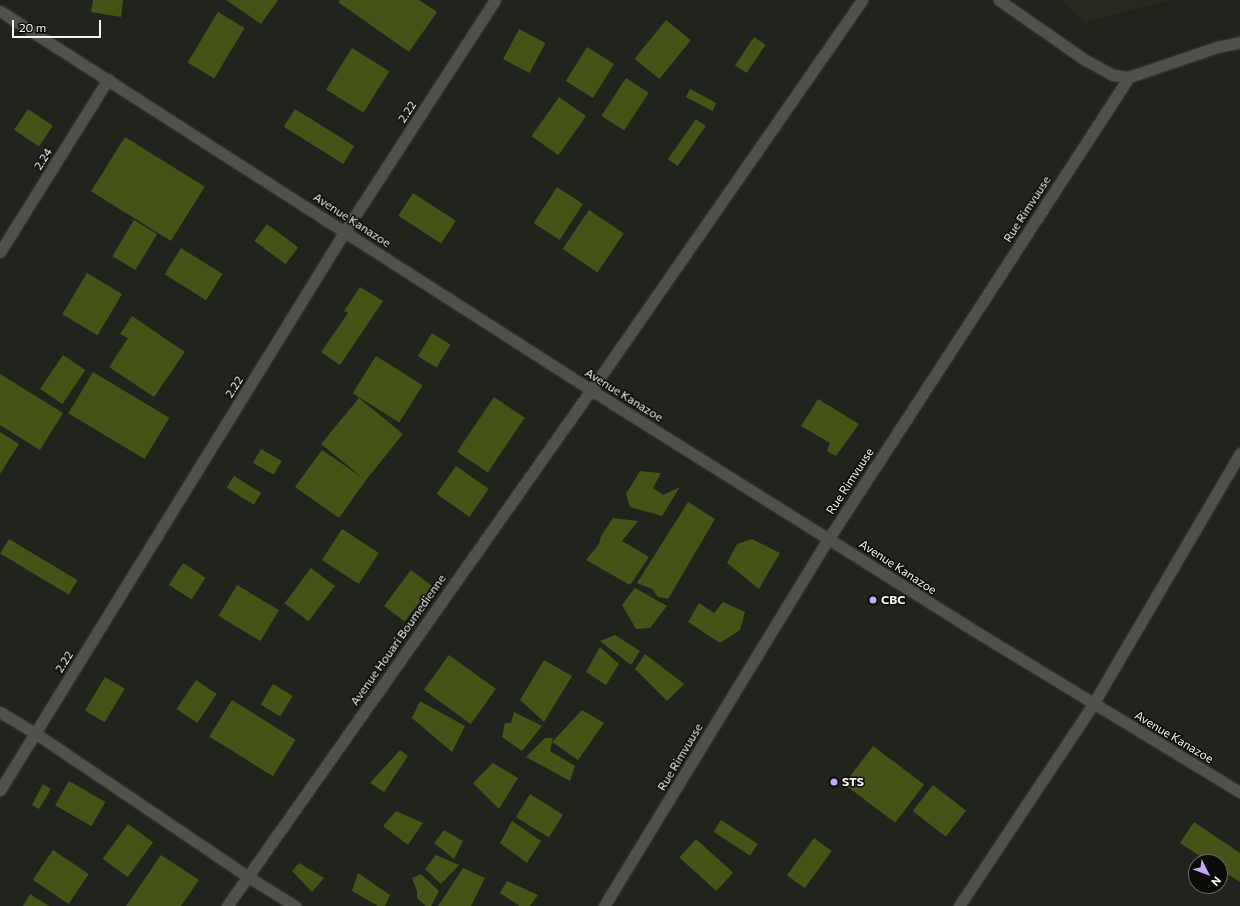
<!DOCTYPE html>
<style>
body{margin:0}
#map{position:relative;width:1240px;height:906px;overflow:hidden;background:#21231d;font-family:Commissioner,sans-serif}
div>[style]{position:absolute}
.built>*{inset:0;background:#272b1f}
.building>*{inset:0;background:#465317;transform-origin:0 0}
.roads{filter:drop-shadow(0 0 1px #3e3f3b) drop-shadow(0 0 1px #3e3f3b)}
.minor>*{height:11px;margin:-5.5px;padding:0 5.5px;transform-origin:5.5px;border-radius:5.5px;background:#4f514a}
.tertiary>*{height:11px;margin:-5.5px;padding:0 5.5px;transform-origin:5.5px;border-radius:5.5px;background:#4f514a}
.dots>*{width:11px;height:11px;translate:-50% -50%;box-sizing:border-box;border:2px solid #0b0c09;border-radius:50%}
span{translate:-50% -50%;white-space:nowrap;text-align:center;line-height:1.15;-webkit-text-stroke:3px #0b0c09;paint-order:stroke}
.street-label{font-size:12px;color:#f4f5f2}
.poi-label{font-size:12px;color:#f4f5f2;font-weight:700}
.left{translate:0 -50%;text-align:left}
.north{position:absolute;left:1188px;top:854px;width:40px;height:40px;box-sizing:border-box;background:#0b0c09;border:1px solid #686966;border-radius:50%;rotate:132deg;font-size:11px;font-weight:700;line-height:16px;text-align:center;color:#f4f5f2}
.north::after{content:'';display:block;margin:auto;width:14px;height:18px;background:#c3a7f2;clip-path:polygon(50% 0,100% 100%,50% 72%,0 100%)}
.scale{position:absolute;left:12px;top:20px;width:89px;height:18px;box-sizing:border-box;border:2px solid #f4f5f2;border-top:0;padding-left:5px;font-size:12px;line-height:14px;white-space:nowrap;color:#f4f5f2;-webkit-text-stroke:3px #0b0c09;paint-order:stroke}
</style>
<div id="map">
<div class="built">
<i style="clip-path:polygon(1061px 0,1169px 0,1085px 23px)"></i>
</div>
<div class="building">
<i style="clip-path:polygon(93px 0,123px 0,121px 17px,91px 12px)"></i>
<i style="clip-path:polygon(226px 0,278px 0,261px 24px)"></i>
<i style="clip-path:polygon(340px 0,419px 0,437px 12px,409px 52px,338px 2px)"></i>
<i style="left:218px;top:12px;width:31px;height:59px;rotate:31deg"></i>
<i style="left:666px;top:20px;width:32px;height:50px;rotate:39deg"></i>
<i style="left:519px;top:29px;width:30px;height:34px;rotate:28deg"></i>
<i style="left:754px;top:37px;width:14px;height:34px;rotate:34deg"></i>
<i style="left:587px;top:47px;width:32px;height:40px;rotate:32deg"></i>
<i style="left:352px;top:48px;width:44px;height:49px;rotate:32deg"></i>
<i style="left:626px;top:78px;width:27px;height:45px;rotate:33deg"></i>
<i style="left:690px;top:89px;width:30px;height:9px;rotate:28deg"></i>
<i style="left:559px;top:97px;width:33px;height:48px;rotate:35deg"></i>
<i style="left:28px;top:109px;width:30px;height:25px;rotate:34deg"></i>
<i style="left:295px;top:109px;width:70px;height:21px;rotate:32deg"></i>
<i style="left:696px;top:119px;width:12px;height:49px;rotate:35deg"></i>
<i style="left:125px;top:137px;width:94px;height:64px;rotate:32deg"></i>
<i style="left:557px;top:187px;width:31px;height:43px;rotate:33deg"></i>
<i style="left:413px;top:193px;width:51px;height:27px;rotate:33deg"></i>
<i style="left:589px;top:210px;width:42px;height:47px;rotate:34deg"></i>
<i style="left:134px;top:220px;width:27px;height:42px;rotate:31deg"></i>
<i style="left:267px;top:224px;width:39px;height:21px;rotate:37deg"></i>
<i style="left:181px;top:248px;width:49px;height:31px;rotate:32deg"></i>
<i style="left:87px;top:273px;width:41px;height:48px;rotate:31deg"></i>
<i style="clip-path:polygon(360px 287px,383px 301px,340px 365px,321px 352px,348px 313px,344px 311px)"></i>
<i style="clip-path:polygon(132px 316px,185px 352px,154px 397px,109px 367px,128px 338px,120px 334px)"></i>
<i style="left:432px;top:333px;width:22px;height:27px;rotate:32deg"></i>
<i style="left:63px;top:355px;width:27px;height:41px;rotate:34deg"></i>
<i style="left:376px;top:356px;width:55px;height:44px;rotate:32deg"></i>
<i style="left:93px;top:372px;width:89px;height:48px;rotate:31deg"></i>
<i style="clip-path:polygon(0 374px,63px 413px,40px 450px,0 425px)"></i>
<i style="left:494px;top:397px;width:37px;height:66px;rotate:34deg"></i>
<i style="clip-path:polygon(359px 398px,403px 434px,366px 480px,339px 518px,295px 487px,322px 450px,363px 478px,321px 444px)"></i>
<i style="clip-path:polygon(818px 399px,859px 424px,836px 456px,827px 451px,830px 443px,801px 426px)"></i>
<i style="clip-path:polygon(0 432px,19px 444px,0 474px)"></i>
<i style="left:261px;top:449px;width:24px;height:16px;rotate:30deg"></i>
<i style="left:456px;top:466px;width:40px;height:34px;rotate:35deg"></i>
<i style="clip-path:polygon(640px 471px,661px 473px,653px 488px,663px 495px,680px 487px,662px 516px,630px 507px,626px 494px)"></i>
<i style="left:234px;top:476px;width:32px;height:14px;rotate:32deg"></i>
<i style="clip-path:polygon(688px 502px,715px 519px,668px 599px,658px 597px,652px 589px,637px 583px)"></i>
<i style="clip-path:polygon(613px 518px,638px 521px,622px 541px,649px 557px,630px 585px,586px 560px,599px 544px,601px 536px)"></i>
<i style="left:342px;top:529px;width:44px;height:37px;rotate:33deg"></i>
<i style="left:9px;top:539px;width:80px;height:17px;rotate:31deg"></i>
<i style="clip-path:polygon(752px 539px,780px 553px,759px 589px,727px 563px,737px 544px)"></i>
<i style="left:183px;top:563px;width:27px;height:26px;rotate:33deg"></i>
<i style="left:311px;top:568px;width:30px;height:44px;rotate:37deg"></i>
<i style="left:411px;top:570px;width:26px;height:45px;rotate:37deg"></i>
<i style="left:237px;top:585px;width:49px;height:36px;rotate:31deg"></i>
<i style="clip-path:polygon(635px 588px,667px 606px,650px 628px,636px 629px,622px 605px)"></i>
<i style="clip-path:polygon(723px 602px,745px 612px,740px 630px,720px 643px,688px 622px,699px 603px,714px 613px)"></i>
<i style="clip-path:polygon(615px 635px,640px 651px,631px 665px,600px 641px)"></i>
<i style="clip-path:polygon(600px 647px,619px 664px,606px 685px,586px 672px)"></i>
<i style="clip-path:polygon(645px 654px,684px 684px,667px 701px,635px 669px)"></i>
<i style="left:449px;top:655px;width:58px;height:43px;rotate:36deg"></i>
<i style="clip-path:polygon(544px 660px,572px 676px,544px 722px,520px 700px)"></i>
<i style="left:105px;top:677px;width:23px;height:39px;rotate:31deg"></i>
<i style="left:196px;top:680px;width:25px;height:35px;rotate:34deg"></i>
<i style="left:273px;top:684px;width:23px;height:24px;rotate:31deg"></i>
<i style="left:232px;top:700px;width:75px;height:43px;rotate:32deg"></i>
<i style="clip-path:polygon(420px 701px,465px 726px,452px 752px,412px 718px)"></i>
<i style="clip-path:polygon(582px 710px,604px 723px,578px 760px,552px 742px,550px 751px,575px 766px,570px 781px,526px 757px,545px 738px,553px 738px,552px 742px)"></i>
<i style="clip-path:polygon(514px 712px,542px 726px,522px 751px,502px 737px,505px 723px,511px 723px)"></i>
<i style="left:873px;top:746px;width:64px;height:48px;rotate:37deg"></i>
<i style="clip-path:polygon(400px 750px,408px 756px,384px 792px,370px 783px)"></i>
<i style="clip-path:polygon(493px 763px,518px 778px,499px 809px,473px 783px)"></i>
<i style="left:69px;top:781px;width:42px;height:28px;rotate:30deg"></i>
<i style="clip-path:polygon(43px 784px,51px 789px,39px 809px,32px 805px)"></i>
<i style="left:933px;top:785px;width:42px;height:33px;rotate:38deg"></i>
<i style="left:530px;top:794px;width:39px;height:27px;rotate:32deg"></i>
<i style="clip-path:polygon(396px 811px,423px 823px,408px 845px,383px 826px)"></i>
<i style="left:721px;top:820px;width:44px;height:14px;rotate:33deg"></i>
<i style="clip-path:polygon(512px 821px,541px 841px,527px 863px,500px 843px)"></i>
<i style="clip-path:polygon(1194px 822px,1240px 853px,1240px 882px,1220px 869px,1220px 862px,1209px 862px,1180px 843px)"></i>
<i style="left:128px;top:824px;width:31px;height:43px;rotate:36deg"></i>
<i style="clip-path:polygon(444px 830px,463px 841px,454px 859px,434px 843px)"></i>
<i style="left:814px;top:838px;width:22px;height:46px;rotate:36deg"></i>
<i style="left:696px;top:839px;width:50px;height:25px;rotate:42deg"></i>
<i style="left:53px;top:850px;width:43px;height:36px;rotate:34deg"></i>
<i style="clip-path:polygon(161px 855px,199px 880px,181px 906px,126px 906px)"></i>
<i style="clip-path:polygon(436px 855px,459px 865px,441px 884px,425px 869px)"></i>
<i style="clip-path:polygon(299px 863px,324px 878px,312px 892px,292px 871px)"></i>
<i style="clip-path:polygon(463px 868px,485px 878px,471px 906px,438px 906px)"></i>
<i style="clip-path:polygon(358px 873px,390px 895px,385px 906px,378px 906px,352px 891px)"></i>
<i style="clip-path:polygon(421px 874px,439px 891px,431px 906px,426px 906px,417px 898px,417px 891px,412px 878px)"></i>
<i style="clip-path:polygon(507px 881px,538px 895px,530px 906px,520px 906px,500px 893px)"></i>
<i style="clip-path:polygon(30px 894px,49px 906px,23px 906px)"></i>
</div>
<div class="roads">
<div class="minor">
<i style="left:999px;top:0;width:101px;rotate:34.9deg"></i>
<i style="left:1082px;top:58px;width:35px;rotate:29deg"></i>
<i style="left:1113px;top:75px;width:16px;rotate:7deg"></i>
<i style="left:1129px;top:77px;width:93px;rotate:-18.8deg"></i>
<i style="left:1217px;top:47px;width:24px;rotate:-12deg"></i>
<i style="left:0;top:252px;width:204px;rotate:-58deg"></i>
<i style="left:591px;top:390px;width:475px;rotate:-55.2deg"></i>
<i style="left:0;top:712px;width:41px;rotate:31deg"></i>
<i style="left:35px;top:733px;width:256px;rotate:34deg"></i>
<i style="left:247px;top:876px;width:57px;rotate:32deg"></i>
<i style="left:0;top:790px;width:657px;rotate:-58.32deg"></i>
<i style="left:345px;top:231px;width:275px;rotate:-57deg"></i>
<i style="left:604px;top:906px;width:431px;rotate:-58.6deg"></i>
<i style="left:829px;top:538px;width:550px;rotate:-56.95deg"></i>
<i style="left:959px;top:906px;width:242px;rotate:-56.4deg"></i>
<i style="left:1093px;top:704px;width:291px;rotate:-59.6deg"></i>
</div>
<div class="tertiary">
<i style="left:0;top:11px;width:702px;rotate:32.67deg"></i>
<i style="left:591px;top:390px;width:442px;rotate:32.1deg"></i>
<i style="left:965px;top:625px;width:322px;rotate:31.3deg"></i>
<i style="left:227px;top:906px;width:631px;rotate:-54.8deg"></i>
</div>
</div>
<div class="dots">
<i style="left:873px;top:600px;background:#c3a7f2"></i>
<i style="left:834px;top:782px;background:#c3a7f2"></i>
</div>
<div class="street-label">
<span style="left:407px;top:112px;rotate:-57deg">2.22</span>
<span style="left:43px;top:159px;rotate:-58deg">2.24</span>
<span style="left:1027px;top:209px;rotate:-57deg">Rue Rimvuuse</span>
<span style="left:352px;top:220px;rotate:33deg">Avenue Kanazoe</span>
<span style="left:234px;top:387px;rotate:-58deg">2.22</span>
<span style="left:624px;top:395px;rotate:32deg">Avenue Kanazoe</span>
<span style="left:850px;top:481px;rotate:-57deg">Rue Rimvuuse</span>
<span style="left:898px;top:567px;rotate:33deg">Avenue Kanazoe</span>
<span style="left:398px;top:640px;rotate:-55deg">Avenue Houari Boumedienne</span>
<span style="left:64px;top:662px;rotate:-58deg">2.22</span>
<span style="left:1174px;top:737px;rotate:31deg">Avenue Kanazoe</span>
<span style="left:680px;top:757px;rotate:-59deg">Rue Rimvuuse</span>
</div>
<div class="poi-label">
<span class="left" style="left:881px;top:600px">CBC</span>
<span class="left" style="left:842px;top:782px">STS</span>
</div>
<div class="north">N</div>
<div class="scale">20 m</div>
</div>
